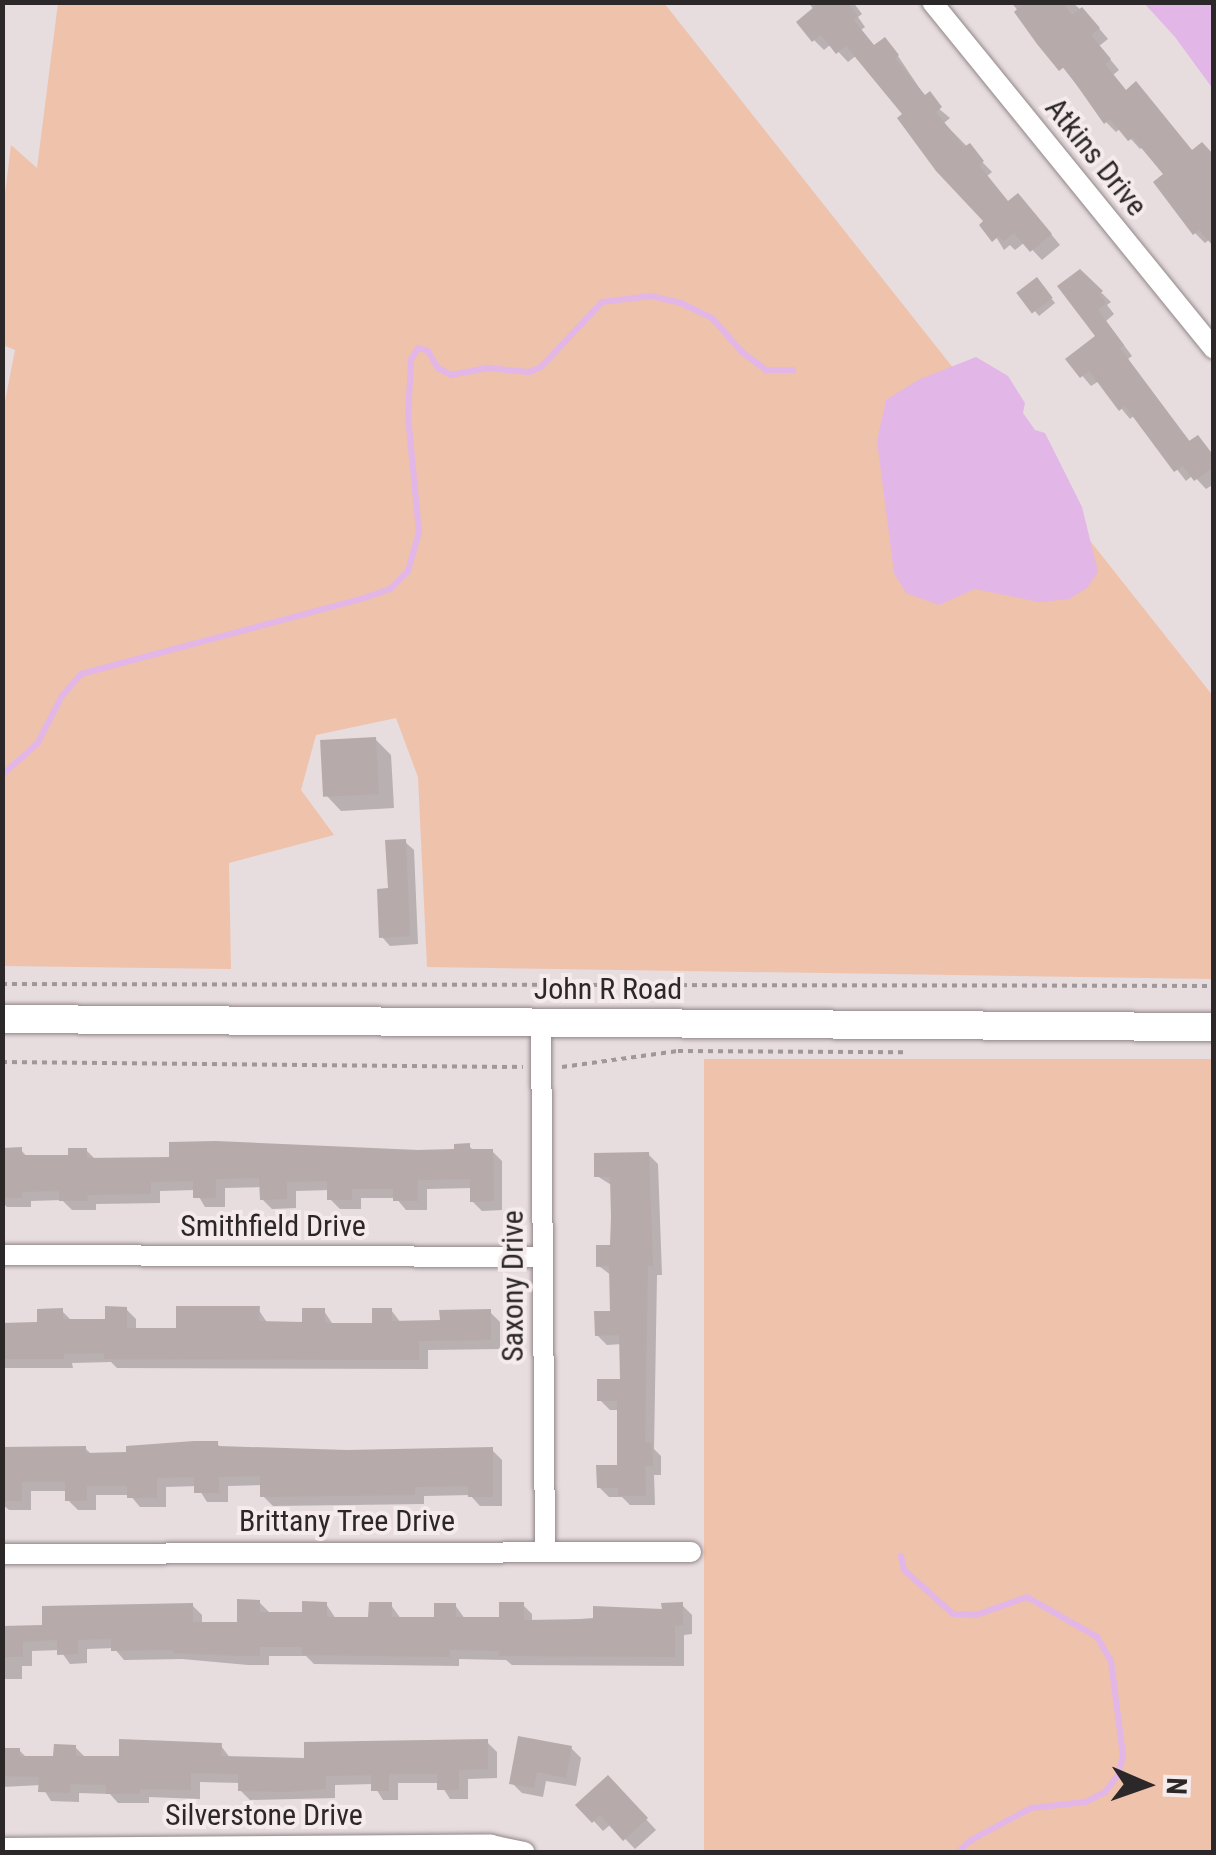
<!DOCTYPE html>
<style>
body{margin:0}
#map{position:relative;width:1216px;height:1855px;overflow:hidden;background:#e7dcde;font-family:"Roboto Condensed",sans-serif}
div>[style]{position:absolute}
.green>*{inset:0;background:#efc2ac;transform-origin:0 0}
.water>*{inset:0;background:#e2b6e7}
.shadow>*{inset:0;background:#0003}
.stream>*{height:6px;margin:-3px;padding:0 3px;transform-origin:3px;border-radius:3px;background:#e2b6e7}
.building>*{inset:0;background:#b6abaa;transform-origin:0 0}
.path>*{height:4px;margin-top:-2px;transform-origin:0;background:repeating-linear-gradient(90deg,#9f9799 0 5px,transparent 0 10px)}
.roads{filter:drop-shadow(0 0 2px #908688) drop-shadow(0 0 2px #908688)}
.street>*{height:20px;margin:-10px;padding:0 10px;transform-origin:10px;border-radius:10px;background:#fff}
.secondary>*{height:28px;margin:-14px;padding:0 14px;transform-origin:14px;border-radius:14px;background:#fff}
span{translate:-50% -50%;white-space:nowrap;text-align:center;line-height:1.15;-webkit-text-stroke:8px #f5eaec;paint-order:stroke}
.street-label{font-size:30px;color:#2c2829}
.frame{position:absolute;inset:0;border:5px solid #2c2829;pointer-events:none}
.north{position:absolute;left:1096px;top:1735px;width:100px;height:100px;-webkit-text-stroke:8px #f5eaec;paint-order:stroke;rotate:92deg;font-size:28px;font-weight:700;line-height:40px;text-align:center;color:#2c2829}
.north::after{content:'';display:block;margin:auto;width:35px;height:45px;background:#2c2829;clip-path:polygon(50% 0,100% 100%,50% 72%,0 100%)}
</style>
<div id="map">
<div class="green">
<i style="clip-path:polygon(58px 3px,664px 3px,1213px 696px,1213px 979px,427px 967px,418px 777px,396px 718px,316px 735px,301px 790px,334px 835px,229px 863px,231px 969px,3px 966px,2px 417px,15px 350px,3px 345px,2px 218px,11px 145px,37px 168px)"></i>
<i style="left:704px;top:1059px;width:509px;height:793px"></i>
</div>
<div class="water">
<i style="clip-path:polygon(1144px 3px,1213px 3px,1213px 89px,1175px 37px)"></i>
<i style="clip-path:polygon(976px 357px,1008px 376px,1025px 403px,1023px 413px,1035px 430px,1045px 433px,1082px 507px,1098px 572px,1087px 588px,1069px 599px,1039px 602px,975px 589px,939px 605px,906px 593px,894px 573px,877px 441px,886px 400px,918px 380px)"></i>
</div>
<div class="shadow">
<i style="clip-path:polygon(808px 2px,853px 2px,862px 14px,858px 17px,865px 27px,861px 30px,875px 48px,894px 50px,926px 98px,950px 118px,944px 123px,992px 172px,987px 176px,1009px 204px,1028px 206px,1060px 245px,1042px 260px,1025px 242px,1015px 250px,1010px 245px,1004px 250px,987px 222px,857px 55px,848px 62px,831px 44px,824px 50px,814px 40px,814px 10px)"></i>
<i style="clip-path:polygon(1011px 2px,1072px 2px,1092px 20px,1108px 39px,1099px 46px,1119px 70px,1113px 75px,1210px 239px,1205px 243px,1195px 233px,1166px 175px,1143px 147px,1140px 149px,1121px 128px,1116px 132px,1106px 122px)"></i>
<i style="clip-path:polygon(1080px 272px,1111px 302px,1107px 305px,1114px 314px,1106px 321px,1132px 356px,1128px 359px,1191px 443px,1214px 457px,1214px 484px,1206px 489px,1193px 475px,1186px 481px,1135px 415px,1130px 419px,1099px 381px,1091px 386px,1069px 360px,1099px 337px)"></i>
<i style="clip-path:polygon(1040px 284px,1055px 303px,1039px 316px,1020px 293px)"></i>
<i style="clip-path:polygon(375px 739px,391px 755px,394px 808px,341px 811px,326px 795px)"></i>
<i style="clip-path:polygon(405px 842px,414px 850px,418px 944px,390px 946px,382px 937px)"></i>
<i style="clip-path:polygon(469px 1146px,475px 1152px,492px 1151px,502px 1161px,502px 1210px,482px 1211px,472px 1201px,472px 1188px,427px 1189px,427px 1210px,406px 1210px,396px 1198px,361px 1198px,361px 1209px,340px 1209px,330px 1199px,330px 1190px,296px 1191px,296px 1208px,272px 1209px,262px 1199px,262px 1187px,225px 1188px,225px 1207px,205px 1207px,195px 1190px,160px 1191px,160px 1203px,96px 1204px,96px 1210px,72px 1210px,62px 1200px,31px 1201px,31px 1207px,7px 1207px,2px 1202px,2px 1151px,21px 1150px,28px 1158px,71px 1157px,86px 1150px,96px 1160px,457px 1152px)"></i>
<i style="clip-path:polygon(648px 1154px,658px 1164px,662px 1275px,657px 1275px,654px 1449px,661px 1456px,661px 1475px,654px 1475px,655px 1505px,630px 1505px,622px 1497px,609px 1497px,599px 1487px,620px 1467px,619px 1410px,610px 1410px,600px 1400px,622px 1381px,622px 1344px,607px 1345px,597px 1335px,612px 1313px,612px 1276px,599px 1266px,612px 1247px,613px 1186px,597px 1176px)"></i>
<i style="clip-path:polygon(126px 1309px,136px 1319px,136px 1330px,178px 1331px,258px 1309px,268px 1324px,305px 1324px,324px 1311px,334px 1326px,375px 1325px,391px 1310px,401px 1323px,442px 1323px,490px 1312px,500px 1322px,500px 1349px,428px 1350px,428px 1369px,117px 1368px,111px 1362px,72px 1363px,73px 1368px,2px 1368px,2px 1315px,6px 1326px,40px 1325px,62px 1311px,73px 1322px,107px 1321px)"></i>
<i style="clip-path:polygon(217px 1444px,223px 1449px,347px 1452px,492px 1450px,502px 1460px,502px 1506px,480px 1506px,470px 1495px,424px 1496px,424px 1504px,273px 1506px,263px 1496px,263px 1485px,228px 1486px,228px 1502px,207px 1502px,197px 1486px,166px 1487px,166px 1507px,140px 1507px,130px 1495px,96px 1495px,96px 1510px,78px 1510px,68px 1500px,68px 1491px,31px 1491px,31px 1510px,9px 1510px,2px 1504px,2px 1449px,85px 1448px,92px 1455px,129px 1455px)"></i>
<i style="clip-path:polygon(259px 1602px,269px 1612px,304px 1615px,326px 1604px,336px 1619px,371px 1619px,391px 1605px,401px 1619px,437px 1619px,455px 1605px,465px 1619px,502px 1619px,522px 1604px,532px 1614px,532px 1623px,664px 1612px,682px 1605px,692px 1615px,692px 1634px,684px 1635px,684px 1666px,512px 1665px,506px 1660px,459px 1659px,459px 1666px,314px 1664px,306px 1656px,269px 1656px,269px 1665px,248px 1665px,182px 1659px,124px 1660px,114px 1648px,87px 1649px,87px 1663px,70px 1664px,60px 1650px,32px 1651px,32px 1666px,22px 1666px,22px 1679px,2px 1679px,2px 1628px,44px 1627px,192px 1605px,202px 1615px,202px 1625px,240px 1625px)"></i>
<i style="clip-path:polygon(487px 1742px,497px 1752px,497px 1778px,468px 1779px,468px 1799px,450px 1799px,440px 1783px,398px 1783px,398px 1800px,383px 1800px,373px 1784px,335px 1785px,335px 1798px,250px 1800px,240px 1790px,240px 1783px,200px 1782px,200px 1799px,149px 1797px,149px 1803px,118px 1803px,110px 1794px,79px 1793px,79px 1802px,51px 1801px,41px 1785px,2px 1787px,2px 1750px,19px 1750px,27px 1758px,56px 1759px,75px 1747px,87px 1759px,121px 1759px,221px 1746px,231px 1759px,306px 1761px)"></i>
<i style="clip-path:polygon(571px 1748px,581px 1758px,576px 1786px,546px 1781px,543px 1797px,522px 1793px,512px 1783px)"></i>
<i style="clip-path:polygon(608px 1778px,656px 1830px,635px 1849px,611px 1824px,603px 1831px,579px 1805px)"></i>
</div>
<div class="stream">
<i style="left:2px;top:775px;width:47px;rotate:-41.5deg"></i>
<i style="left:37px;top:744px;width:54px;rotate:-62.5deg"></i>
<i style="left:62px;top:696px;width:29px;rotate:-49deg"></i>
<i style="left:81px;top:674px;width:293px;rotate:-15deg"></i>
<i style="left:364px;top:598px;width:28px;rotate:-19deg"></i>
<i style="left:390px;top:589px;width:25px;rotate:-45deg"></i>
<i style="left:408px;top:571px;width:41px;rotate:-74.2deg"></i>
<i style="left:419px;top:532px;width:117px;rotate:-95.4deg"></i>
<i style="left:408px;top:416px;width:56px;rotate:-86.9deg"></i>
<i style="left:411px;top:360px;width:14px;rotate:-60deg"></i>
<i style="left:418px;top:348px;width:10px;rotate:17deg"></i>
<i style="left:428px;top:351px;width:20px;rotate:60deg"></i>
<i style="left:438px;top:368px;width:15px;rotate:28deg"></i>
<i style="left:451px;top:375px;width:38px;rotate:-11deg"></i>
<i style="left:488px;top:368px;width:41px;rotate:5.6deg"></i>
<i style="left:529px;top:372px;width:13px;rotate:-23deg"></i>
<i style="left:541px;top:367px;width:89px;rotate:-46.8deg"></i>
<i style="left:602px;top:302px;width:49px;rotate:-7deg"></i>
<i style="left:651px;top:296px;width:31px;rotate:13deg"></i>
<i style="left:681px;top:303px;width:34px;rotate:26deg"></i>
<i style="left:712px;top:318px;width:45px;rotate:48.6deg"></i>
<i style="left:742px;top:352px;width:30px;rotate:37deg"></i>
<i style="left:766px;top:370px;width:27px"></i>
<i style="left:901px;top:1556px;width:14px;rotate:78deg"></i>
<i style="left:904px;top:1570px;width:66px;rotate:41.9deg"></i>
<i style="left:953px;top:1614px;width:23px;rotate:2deg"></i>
<i style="left:976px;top:1615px;width:54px;rotate:-19.4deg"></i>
<i style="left:1027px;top:1597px;width:81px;rotate:29.7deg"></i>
<i style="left:1097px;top:1637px;width:28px;rotate:60deg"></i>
<i style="left:1111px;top:1661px;width:96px;rotate:82.8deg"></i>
<i style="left:1123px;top:1756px;width:20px;rotate:105deg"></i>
<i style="left:1118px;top:1775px;width:21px;rotate:127deg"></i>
<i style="left:1105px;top:1792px;width:22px;rotate:153deg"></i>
<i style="left:1085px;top:1802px;width:54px;rotate:173.7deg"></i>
<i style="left:1031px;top:1808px;width:68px;rotate:151.9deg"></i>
<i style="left:971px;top:1840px;width:18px;rotate:137deg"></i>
</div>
<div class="building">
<i style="clip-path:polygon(820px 2px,847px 2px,858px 16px,853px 19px,874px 45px,885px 37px,899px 55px,895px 58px,925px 95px,930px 91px,942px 107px,936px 112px,964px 147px,970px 143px,984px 161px,979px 165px,1008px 201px,1018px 193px,1052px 234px,1030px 252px,1014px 233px,1003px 242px,999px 236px,992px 242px,979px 225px,983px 221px,936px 171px,897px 118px,902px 114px,846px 46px,836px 54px,821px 35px,812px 42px,796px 22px)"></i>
<i style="clip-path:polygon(1025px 2px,1062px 2px,1072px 15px,1082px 7px,1100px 28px,1091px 35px,1111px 59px,1105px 64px,1126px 90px,1136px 81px,1192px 150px,1202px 142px,1214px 155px,1214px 247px,1199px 230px,1193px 235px,1153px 182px,1163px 174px,1133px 138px,1128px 141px,1110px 119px,1104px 124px,1064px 67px,1059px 71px,1037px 44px,1014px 12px)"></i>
<i style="clip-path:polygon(1080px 269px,1103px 291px,1099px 294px,1106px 303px,1098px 310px,1124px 345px,1120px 348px,1189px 441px,1198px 435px,1214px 456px,1214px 467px,1194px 481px,1183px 466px,1174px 472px,1125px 406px,1119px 411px,1089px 371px,1080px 378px,1065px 359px,1095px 336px,1057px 286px)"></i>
<i style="left:1037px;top:277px;width:26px;height:26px;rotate:53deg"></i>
<i style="left:376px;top:737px;width:57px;height:56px;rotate:87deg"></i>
<i style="clip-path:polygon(406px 839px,410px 936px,379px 938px,377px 889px,388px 888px,385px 840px)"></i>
<i style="clip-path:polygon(216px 1141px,418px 1150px,454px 1149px,454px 1144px,470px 1143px,470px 1149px,493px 1149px,494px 1201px,470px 1202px,470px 1179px,418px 1180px,418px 1201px,393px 1201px,393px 1189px,352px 1189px,352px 1200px,327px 1200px,327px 1181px,287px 1182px,287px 1199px,260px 1200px,259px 1178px,216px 1179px,216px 1198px,193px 1198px,193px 1181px,151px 1182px,151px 1194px,87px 1195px,88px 1201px,59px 1201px,59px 1191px,22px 1192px,22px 1198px,2px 1198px,2px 1148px,22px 1147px,22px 1155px,68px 1155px,68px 1148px,87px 1148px,87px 1158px,169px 1157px,169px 1142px)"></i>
<i style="clip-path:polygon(649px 1152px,653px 1266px,648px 1266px,645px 1443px,652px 1443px,653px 1466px,645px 1466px,646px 1496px,618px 1496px,618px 1488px,597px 1488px,596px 1465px,617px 1465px,617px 1401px,597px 1401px,597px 1379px,620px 1379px,619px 1335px,595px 1336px,594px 1311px,610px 1311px,609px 1266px,596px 1267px,596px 1245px,610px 1245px,611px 1217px,610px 1177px,594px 1177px,594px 1153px)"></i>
<i style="clip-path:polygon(105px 1306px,127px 1307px,127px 1328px,176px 1328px,176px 1306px,260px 1306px,259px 1321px,302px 1322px,302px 1308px,325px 1308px,325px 1323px,372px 1323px,372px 1308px,392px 1308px,392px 1321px,440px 1320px,439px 1310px,491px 1309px,491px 1340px,419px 1341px,419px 1360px,104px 1359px,104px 1353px,64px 1354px,64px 1359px,2px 1359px,2px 1323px,37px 1322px,37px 1309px,63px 1308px,63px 1319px,105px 1319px)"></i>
<i style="clip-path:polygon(194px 1441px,218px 1441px,218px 1446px,347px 1450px,493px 1447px,493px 1497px,468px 1497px,468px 1486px,415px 1487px,415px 1495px,260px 1497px,260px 1476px,219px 1477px,219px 1493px,194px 1493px,194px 1477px,157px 1478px,157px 1498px,127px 1498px,127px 1486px,87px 1486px,87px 1501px,65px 1501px,65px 1482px,22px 1482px,22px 1501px,2px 1501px,2px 1447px,86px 1446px,86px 1453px,126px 1452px,126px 1446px)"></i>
<i style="clip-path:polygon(237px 1599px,260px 1600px,260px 1612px,302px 1612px,302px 1601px,327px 1602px,327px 1617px,368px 1617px,369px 1602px,392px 1602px,392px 1617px,434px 1617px,434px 1603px,456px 1603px,456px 1617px,499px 1617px,499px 1602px,524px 1602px,524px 1620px,593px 1619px,593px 1606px,662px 1609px,661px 1603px,683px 1602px,683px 1625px,675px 1626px,675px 1657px,499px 1656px,499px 1651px,450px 1650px,450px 1657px,302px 1655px,302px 1647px,260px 1647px,260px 1656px,237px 1656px,173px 1653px,173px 1650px,111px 1651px,111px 1639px,78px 1640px,78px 1654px,57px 1655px,57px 1640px,23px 1642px,23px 1657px,2px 1657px,2px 1626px,42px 1625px,42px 1606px,193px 1603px,193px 1622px,237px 1622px)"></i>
<i style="clip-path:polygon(518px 1736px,572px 1746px,566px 1778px,537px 1772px,534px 1788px,509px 1784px)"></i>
<i style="clip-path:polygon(119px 1739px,222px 1743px,221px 1756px,304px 1758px,304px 1742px,488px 1739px,488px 1769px,459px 1770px,459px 1790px,437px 1790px,437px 1774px,389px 1774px,389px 1791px,371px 1791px,371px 1775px,326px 1776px,326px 1789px,287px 1792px,238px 1791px,238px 1774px,191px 1773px,191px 1790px,140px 1789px,140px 1794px,106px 1794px,106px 1785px,70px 1784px,70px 1793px,38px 1792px,39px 1777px,2px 1776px,2px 1748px,20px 1748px,20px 1756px,53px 1756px,54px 1744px,76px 1745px,76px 1756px,119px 1756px)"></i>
<i style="clip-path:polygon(608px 1775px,648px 1818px,623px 1841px,600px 1815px,592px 1823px,575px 1805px)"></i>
</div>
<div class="path">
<i style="left:2px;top:984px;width:1212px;rotate:0.09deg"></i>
<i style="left:2px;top:1062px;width:521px;rotate:0.55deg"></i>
<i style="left:562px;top:1067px;width:117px;rotate:-7.9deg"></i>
<i style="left:678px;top:1051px;width:229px;rotate:0.3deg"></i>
</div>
<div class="roads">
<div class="street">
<i style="left:932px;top:2px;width:447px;rotate:50.9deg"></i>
<i style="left:541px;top:1021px;width:531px;rotate:89.57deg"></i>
<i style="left:2px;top:1255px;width:541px;rotate:0.21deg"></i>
<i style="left:2px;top:1554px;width:689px;rotate:-0.17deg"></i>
<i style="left:2px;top:1848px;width:489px;rotate:-0.4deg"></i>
<i style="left:491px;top:1845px;width:34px;rotate:12deg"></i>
</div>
<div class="secondary">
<i style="left:2px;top:1019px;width:1212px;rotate:0.38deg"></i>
</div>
</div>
<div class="street-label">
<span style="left:1096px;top:157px;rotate:51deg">Atkins Drive</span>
<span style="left:608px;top:989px">John R Road</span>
<span style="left:273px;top:1226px">Smithfield Drive</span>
<span style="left:513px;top:1286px;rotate:-90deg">Saxony Drive</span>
<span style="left:347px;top:1521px">Brittany Tree Drive</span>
<span style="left:264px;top:1815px">Silverstone Drive</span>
</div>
<div class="frame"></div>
<div class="north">N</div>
</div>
